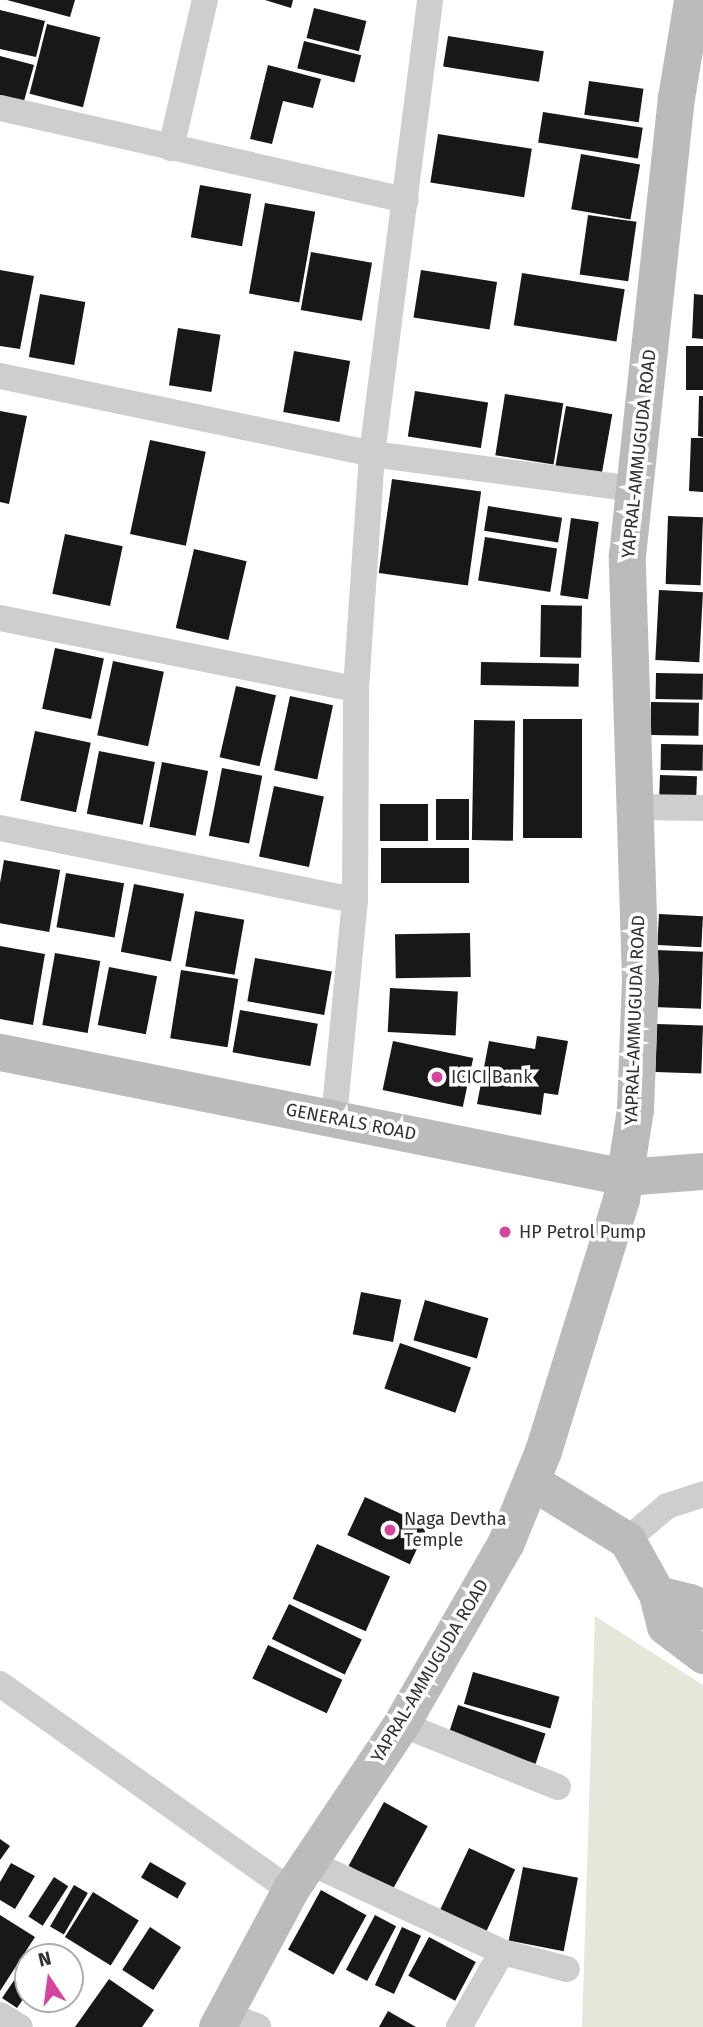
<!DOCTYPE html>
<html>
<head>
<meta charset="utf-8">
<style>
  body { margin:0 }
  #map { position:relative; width:703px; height:2027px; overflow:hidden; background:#fff; font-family:"Fira Sans",sans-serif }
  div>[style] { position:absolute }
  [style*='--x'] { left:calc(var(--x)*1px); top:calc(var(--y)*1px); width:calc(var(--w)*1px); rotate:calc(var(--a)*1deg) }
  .green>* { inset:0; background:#e7e6da }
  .building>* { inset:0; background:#181818; transform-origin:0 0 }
  .street>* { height:26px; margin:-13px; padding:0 13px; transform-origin:13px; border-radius:13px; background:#cecece }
  .secondary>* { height:37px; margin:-18.5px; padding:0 18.5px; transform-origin:18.5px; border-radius:18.5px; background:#bbb }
  .dots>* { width:19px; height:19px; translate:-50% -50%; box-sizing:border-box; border:4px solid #fff; border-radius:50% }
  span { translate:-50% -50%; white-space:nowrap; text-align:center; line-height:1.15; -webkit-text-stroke:7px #fff; paint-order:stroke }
  .street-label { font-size:18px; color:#313131 }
  .poi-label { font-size:18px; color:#313131 }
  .left { translate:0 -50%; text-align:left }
  .north { position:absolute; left:14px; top:1943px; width:70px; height:70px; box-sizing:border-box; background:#fff; border:2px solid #adadad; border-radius:50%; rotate:347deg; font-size:19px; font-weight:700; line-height:28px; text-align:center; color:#313131 }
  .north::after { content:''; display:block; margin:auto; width:24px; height:32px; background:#d6449e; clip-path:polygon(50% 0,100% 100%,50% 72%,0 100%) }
</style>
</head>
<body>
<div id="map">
  <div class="green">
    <div style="clip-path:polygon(595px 1616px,703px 1685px,703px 2027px,582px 2027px)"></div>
  </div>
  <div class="building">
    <div style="clip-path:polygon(7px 0,75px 0,70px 17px)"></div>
    <div style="clip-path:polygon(265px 0,293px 0,291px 8px)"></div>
    <div style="left:314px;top:8px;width:54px;height:31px;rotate:14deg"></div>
    <div style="clip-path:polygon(0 10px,45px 21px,36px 57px,0 49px)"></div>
    <div style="left:47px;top:24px;width:55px;height:72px;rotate:14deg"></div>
    <div style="left:448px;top:36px;width:97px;height:31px;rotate:9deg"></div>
    <div style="left:304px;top:41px;width:59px;height:28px;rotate:14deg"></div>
    <div style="clip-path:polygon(0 56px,34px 65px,24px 101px,0 95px)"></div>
    <div style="clip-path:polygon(268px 65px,321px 79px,313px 108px,283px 101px,272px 144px,250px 139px)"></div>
    <div style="left:589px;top:81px;width:55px;height:34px;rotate:8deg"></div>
    <div style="left:543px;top:112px;width:101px;height:31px;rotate:9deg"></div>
    <div style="left:438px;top:134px;width:95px;height:49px;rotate:9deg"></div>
    <div style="left:581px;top:154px;width:60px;height:56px;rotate:10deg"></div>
    <div style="left:200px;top:185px;width:52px;height:53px;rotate:10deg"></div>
    <div style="left:265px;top:203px;width:51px;height:92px;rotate:10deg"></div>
    <div style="left:588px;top:215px;width:49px;height:60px;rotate:8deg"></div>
    <div style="left:311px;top:252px;width:62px;height:59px;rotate:10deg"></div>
    <div style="clip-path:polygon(0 270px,34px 276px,20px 349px,0 346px)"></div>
    <div style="left:421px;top:270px;width:77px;height:48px;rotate:9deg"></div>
    <div style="left:522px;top:273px;width:104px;height:53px;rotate:9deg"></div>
    <div style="left:40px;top:294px;width:46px;height:64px;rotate:10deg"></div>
    <div style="clip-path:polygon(694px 294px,703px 295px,703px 339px,692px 338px)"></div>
    <div style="left:178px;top:328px;width:43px;height:58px;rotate:9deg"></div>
    <div style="left:686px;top:346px;width:17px;height:44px"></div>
    <div style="left:294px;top:351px;width:57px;height:62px;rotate:10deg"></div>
    <div style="left:415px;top:391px;width:74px;height:46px;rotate:9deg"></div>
    <div style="left:505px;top:394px;width:59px;height:62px;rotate:9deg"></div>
    <div style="clip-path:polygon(699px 396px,703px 396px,703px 437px,698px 436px)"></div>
    <div style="left:566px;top:406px;width:47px;height:61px;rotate:10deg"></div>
    <div style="clip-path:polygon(0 411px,27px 416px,9px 504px,0 502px)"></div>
    <div style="clip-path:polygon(691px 438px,703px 438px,703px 492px,689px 491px)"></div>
    <div style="left:150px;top:440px;width:57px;height:96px;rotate:12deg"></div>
    <div style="left:392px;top:479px;width:90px;height:95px;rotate:8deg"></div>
    <div style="left:488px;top:506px;width:75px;height:25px;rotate:9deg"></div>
    <div style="left:668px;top:516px;width:35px;height:68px;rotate:2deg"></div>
    <div style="left:571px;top:518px;width:28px;height:78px;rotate:8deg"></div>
    <div style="left:65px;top:534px;width:59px;height:61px;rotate:12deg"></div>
    <div style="left:485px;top:537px;width:73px;height:44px;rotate:9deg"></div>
    <div style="left:194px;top:549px;width:54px;height:81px;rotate:13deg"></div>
    <div style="left:659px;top:590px;width:44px;height:70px;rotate:3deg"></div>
    <div style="left:541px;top:605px;width:41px;height:52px;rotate:1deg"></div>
    <div style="left:55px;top:648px;width:50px;height:62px;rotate:12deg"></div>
    <div style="left:113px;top:661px;width:52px;height:76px;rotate:12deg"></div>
    <div style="left:481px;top:662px;width:98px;height:23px;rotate:1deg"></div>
    <div style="left:656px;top:673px;width:47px;height:26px;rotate:1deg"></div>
    <div style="left:236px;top:686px;width:41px;height:73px;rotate:13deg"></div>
    <div style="left:290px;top:696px;width:44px;height:76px;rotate:12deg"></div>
    <div style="left:651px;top:702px;width:48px;height:33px;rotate:1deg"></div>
    <div style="left:523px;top:719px;width:59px;height:119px"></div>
    <div style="left:474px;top:720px;width:41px;height:120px;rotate:1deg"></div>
    <div style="left:35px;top:731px;width:57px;height:71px;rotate:12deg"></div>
    <div style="left:661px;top:744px;width:42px;height:26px;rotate:1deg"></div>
    <div style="left:99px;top:751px;width:57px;height:64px;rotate:11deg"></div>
    <div style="left:162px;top:762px;width:47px;height:66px;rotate:11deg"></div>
    <div style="left:222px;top:768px;width:41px;height:69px;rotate:11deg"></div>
    <div style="left:660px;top:775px;width:37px;height:26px;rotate:2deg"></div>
    <div style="left:274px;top:786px;width:51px;height:72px;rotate:12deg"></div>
    <div style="left:436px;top:799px;width:33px;height:41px"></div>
    <div style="left:380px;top:804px;width:48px;height:37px"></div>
    <div style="left:381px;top:848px;width:88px;height:35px"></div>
    <div style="left:4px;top:860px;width:57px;height:63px;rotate:10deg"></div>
    <div style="left:66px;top:873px;width:59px;height:55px;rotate:10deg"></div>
    <div style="left:134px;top:884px;width:51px;height:69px;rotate:11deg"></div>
    <div style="left:195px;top:911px;width:50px;height:56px;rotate:10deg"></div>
    <div style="left:659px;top:914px;width:44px;height:31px;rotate:3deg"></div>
    <div style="left:470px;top:933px;width:44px;height:75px;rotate:89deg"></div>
    <div style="clip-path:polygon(0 946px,45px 954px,33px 1025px,0 1019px)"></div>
    <div style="left:655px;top:950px;width:48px;height:57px;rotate:2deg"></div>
    <div style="left:55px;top:953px;width:46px;height:73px;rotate:10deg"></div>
    <div style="left:255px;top:958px;width:78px;height:44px;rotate:10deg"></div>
    <div style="left:109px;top:967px;width:49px;height:59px;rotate:11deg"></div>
    <div style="left:181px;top:970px;width:58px;height:69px;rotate:9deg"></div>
    <div style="left:390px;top:988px;width:68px;height:44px;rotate:3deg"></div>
    <div style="left:240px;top:1010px;width:79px;height:43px;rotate:10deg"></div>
    <div style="left:657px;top:1024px;width:46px;height:48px;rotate:2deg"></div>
    <div style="clip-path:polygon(537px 1036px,568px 1041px,558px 1095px,544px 1093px,541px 1115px,477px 1104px,489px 1041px,535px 1049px)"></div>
    <div style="left:393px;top:1041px;width:82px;height:50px;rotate:12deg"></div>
    <div style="left:361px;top:1292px;width:41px;height:43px;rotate:11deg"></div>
    <div style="left:425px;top:1300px;width:66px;height:42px;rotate:16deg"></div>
    <div style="left:400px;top:1343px;width:75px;height:48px;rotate:19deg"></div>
    <div style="left:365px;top:1497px;width:69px;height:42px;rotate:25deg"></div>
    <div style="left:317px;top:1544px;width:80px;height:60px;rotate:24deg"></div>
    <div style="left:289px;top:1604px;width:81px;height:39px;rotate:26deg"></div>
    <div style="left:268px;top:1645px;width:82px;height:37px;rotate:25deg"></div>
    <div style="left:473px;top:1672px;width:90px;height:33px;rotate:16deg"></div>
    <div style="left:458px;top:1705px;width:92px;height:32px;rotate:18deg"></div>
    <div style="left:384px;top:1802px;width:50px;height:73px;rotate:29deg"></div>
    <div style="clip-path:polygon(0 1839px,10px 1846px,0 1860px)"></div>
    <div style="left:469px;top:1848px;width:51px;height:74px;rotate:25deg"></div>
    <div style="left:150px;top:1862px;width:42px;height:18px;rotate:30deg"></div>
    <div style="clip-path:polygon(11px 1863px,35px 1876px,15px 1909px,0 1900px,0 1882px)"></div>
    <div style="left:523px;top:1867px;width:56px;height:75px;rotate:11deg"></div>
    <div style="left:54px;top:1877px;width:17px;height:47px;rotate:33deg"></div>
    <div style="left:74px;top:1885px;width:16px;height:48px;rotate:30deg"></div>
    <div style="left:321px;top:1890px;width:52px;height:68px;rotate:29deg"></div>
    <div style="left:93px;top:1892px;width:54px;height:53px;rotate:32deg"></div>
    <div style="clip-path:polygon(0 1915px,35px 1937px,0 1991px)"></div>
    <div style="left:375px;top:1915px;width:24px;height:62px;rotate:28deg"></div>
    <div style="left:150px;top:1927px;width:37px;height:51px;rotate:33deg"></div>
    <div style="left:402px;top:1927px;width:21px;height:64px;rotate:25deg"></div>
    <div style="left:429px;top:1937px;width:53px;height:44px;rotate:28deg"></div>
    <div style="clip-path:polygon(28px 1960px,28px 1992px,17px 2008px,2px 1998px)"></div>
    <div style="clip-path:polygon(109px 1979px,154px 2010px,142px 2027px,75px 2027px)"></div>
    <div style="clip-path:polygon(388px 2011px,416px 2027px,379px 2027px)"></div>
  </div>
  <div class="street">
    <div style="--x:0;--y:108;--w:416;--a:12.8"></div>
    <div style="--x:171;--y:148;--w:152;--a:-77.1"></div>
    <div style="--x:0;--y:376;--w:380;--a:11.8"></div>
    <div style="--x:372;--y:454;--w:264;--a:7.6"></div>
    <div style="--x:0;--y:618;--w:363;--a:11.3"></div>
    <div style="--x:636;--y:807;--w:67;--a:0.9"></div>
    <div style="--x:0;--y:828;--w:362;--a:11.5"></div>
    <div style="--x:334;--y:1118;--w:219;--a:-84.5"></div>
    <div style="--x:355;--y:900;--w:211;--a:-89.7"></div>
    <div style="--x:356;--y:689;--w:236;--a:-86.1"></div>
    <div style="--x:372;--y:454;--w:458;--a:-82.7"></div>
    <div style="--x:627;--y:1540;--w:52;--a:-40.4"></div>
    <div style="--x:667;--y:1506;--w:38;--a:-18"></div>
    <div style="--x:0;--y:1684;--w:356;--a:35.4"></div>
    <div style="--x:401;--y:1724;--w:169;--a:21.9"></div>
    <div style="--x:309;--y:1862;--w:213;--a:25"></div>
    <div style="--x:502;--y:1952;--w:67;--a:14.7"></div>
    <div style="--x:224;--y:2013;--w:37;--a:22"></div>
    <div style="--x:0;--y:2015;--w:23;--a:31"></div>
    <div style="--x:459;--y:2027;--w:86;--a:-60.2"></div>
  </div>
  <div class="secondary">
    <div style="--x:0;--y:1052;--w:637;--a:11.31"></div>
    <div style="--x:625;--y:1177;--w:78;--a:-4.4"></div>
    <div style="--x:531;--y:1481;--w:113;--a:31.6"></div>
    <div style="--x:627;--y:1540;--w:62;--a:60.9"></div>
    <div style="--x:657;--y:1594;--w:33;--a:76"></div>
    <div style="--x:665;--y:1626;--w:48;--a:37.3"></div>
    <div style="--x:657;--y:1594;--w:34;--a:14"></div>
    <div style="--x:690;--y:1602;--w:16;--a:35"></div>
    <div style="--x:217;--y:2027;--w:155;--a:-61.9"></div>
    <div style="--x:290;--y:1890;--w:200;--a:-56.2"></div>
    <div style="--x:401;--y:1724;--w:210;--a:-60"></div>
    <div style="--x:506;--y:1542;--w:98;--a:-67.9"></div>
    <div style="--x:543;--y:1451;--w:264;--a:-72.8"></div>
    <div style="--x:621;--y:1199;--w:91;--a:-81.2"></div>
    <div style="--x:635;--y:1109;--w:129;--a:-87.8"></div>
    <div style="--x:640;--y:980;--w:425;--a:-91.8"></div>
    <div style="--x:627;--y:555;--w:460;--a:-83.9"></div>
    <div style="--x:676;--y:98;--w:99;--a:-80.7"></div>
  </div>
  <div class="dots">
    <div style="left:437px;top:1077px;background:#d6449e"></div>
    <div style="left:505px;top:1232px;background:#d6449e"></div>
    <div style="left:390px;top:1530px;background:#d6449e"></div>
  </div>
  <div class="street-label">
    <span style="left:639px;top:454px;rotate:-84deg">YAPRAL-AMMUGUDA ROAD</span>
    <span style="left:635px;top:1020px;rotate:-88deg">YAPRAL-AMMUGUDA ROAD</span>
    <span style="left:351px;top:1122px;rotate:11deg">GENERALS ROAD</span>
    <span style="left:430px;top:1671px;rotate:-59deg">YAPRAL-AMMUGUDA ROAD</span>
  </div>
  <div class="poi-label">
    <span class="left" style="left:451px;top:1077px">ICICI Bank</span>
    <span class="left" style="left:519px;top:1232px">HP Petrol Pump</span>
    <span class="left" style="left:404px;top:1530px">Naga Devtha<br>Temple</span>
  </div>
  <div class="north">N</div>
</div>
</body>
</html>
